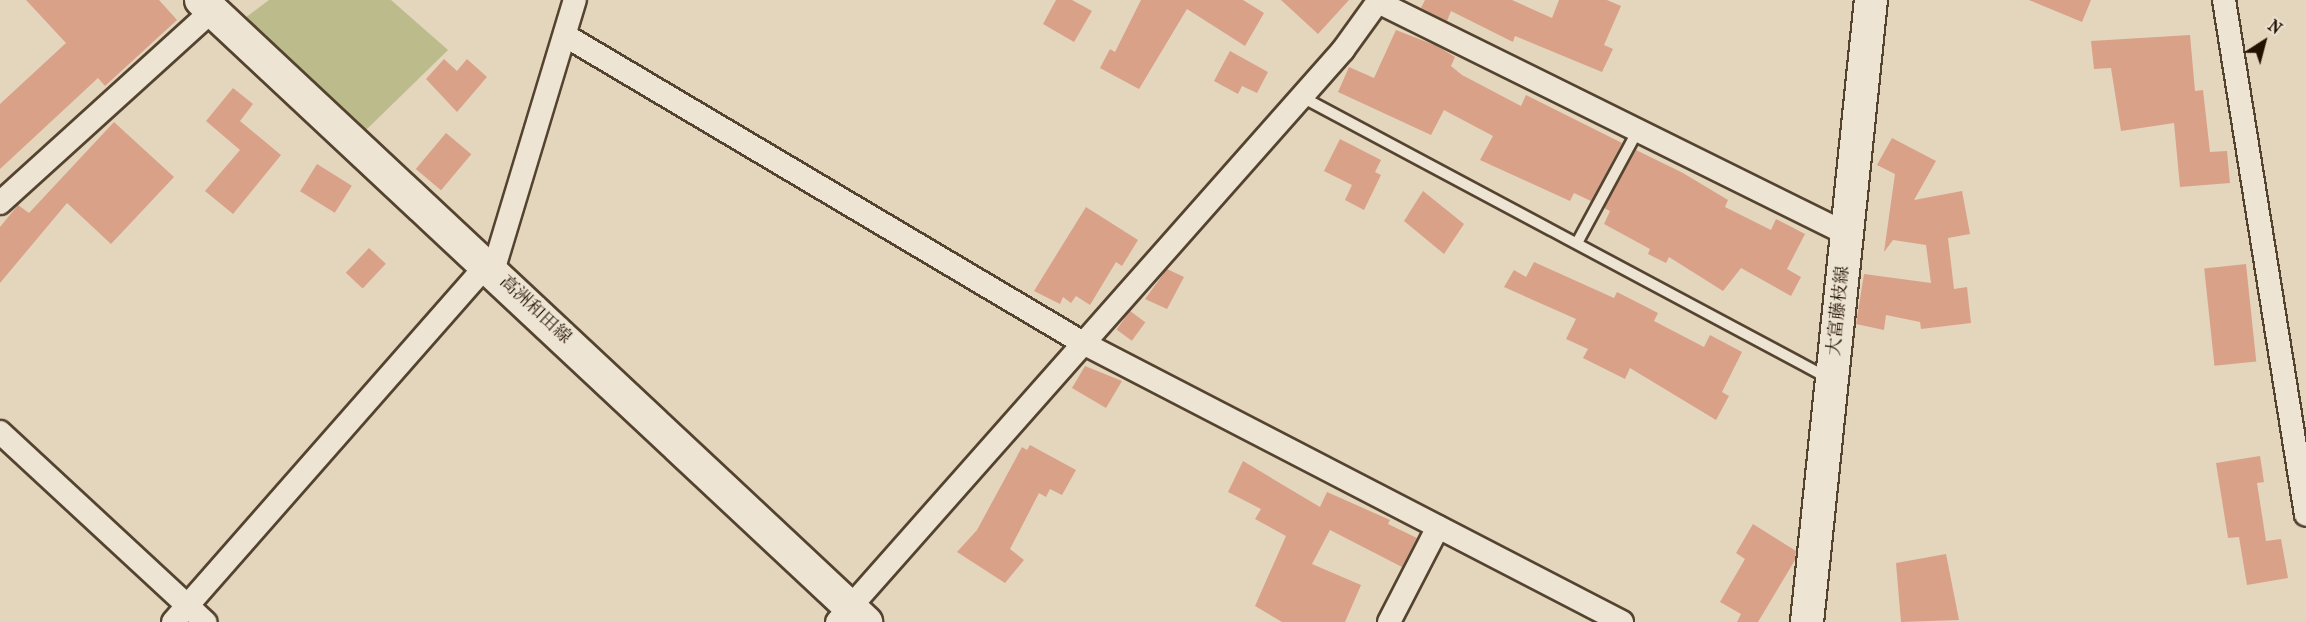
<!DOCTYPE html>
<html>
<head>
<meta charset="utf-8">
<style>
  body { margin:0 }
  #map { position:relative; width:2306px; height:622px; overflow:hidden; background:#e4d5bd; font-family:"IM FELL French Canon","Noto Serif JP",serif }
  div>[style] { position:absolute }
  [style*='--x'] { left:calc(var(--x)*1px); top:calc(var(--y)*1px); width:calc(var(--w)*1px); rotate:calc(var(--a)*1deg) }
  .green>* { inset:0; background:#bcbb8c }
  .building>* { inset:0; background:#daa189; transform-origin:0 0 }
  .roads { filter:drop-shadow(2px 0 #54432f) drop-shadow(-2px 0 #54432f) drop-shadow(0 2px #54432f) drop-shadow(0 -2px #54432f) }
  .lane>* { height:10px; margin:-5px; padding:0 5px; transform-origin:5px; border-radius:5px; background:#ede4d4 }
  .street>* { height:22px; margin:-11px; padding:0 11px; transform-origin:11px; border-radius:11px; background:#ede4d4 }
  .secondary>* { height:32px; margin:-16px; padding:0 16px; transform-origin:16px; border-radius:16px; background:#ede4d4 }
  span { translate:-50% -50%; white-space:nowrap; text-align:center; line-height:1.15; -webkit-text-stroke:6px #ede4d4; paint-order:stroke }
  .street-label { font-size:18px; color:#241200 }
  .north { position:absolute; left:2234px; top:12px; width:60px; height:60px; -webkit-text-stroke:4px #ede4d4; paint-order:stroke; rotate:36deg; font-size:16px; font-weight:700; line-height:24px; text-align:center; color:#241200 }
  .north::after { content:''; display:block; margin:auto; width:21px; height:27px; background:#241200; clip-path:polygon(50% 0,100% 100%,50% 72%,0 100%) }
</style>
</head>
<body>
<div id="map">
  <div class="green">
    <div style="clip-path:polygon(269px 0,391px 0,448px 50px,366px 130px,245px 18px)"></div>
  </div>
  <div class="building">
    <div style="clip-path:polygon(26px 0,159px 0,177px 20px,105px 86px,98px 78px,0 169px,0 104px,66px 43px)"></div>
    <div style="clip-path:polygon(1056px 0,1072px 0,1092px 11px,1074px 42px,1043px 24px)"></div>
    <div style="clip-path:polygon(1141px 0,1243px 0,1264px 13px,1245px 46px,1187px 9px,1139px 89px,1100px 68px,1110px 49px,1115px 52px)"></div>
    <div style="clip-path:polygon(1281px 0,1349px 0,1318px 34px)"></div>
    <div style="clip-path:polygon(1425px 0,1512px 0,1552px 18px,1559px 0,1607px 0,1621px 6px,1604px 45px,1613px 49px,1602px 72px,1515px 36px,1513px 42px,1451px 11px,1447px 21px,1421px 8px)"></div>
    <div style="clip-path:polygon(2029px 0,2091px 0,2082px 22px)"></div>
    <div style="clip-path:polygon(1396px 30px,1437px 46px,1455px 57px,1451px 66px,1462px 75px,1521px 106px,1526px 95px,1622px 143px,1591px 201px,1574px 193px,1570px 201px,1480px 160px,1493px 136px,1444px 110px,1431px 135px,1338px 92px,1349px 67px,1374px 78px)"></div>
    <div style="clip-path:polygon(2190px 35px,2195px 91px,2203px 90px,2210px 152px,2227px 151px,2230px 183px,2180px 187px,2174px 123px,2121px 131px,2111px 68px,2094px 69px,2091px 41px)"></div>
    <div style="clip-path:polygon(1230px 51px,1268px 72px,1257px 93px,1242px 86px,1238px 94px,1214px 81px)"></div>
    <div style="clip-path:polygon(444px 59px,457px 71px,467px 59px,487px 77px,457px 112px,426px 79px)"></div>
    <div style="clip-path:polygon(233px 88px,253px 104px,240px 121px,281px 155px,233px 214px,205px 191px,240px 150px,206px 121px)"></div>
    <div style="clip-path:polygon(114px 122px,174px 177px,111px 244px,67px 203px,0 283px,0 227px,18px 205px,29px 213px)"></div>
    <div style="left:446px;top:133px;width:33px;height:47px;rotate:40deg"></div>
    <div style="clip-path:polygon(1892px 138px,1936px 161px,1914px 200px,1962px 191px,1970px 234px,1948px 238px,1954px 289px,1967px 287px,1971px 323px,1921px 329px,1920px 322px,1886px 315px,1884px 330px,1856px 324px,1864px 274px,1931px 283px,1926px 245px,1893px 240px,1884px 252px,1895px 174px,1877px 165px)"></div>
    <div style="clip-path:polygon(1340px 139px,1381px 160px,1375px 172px,1381px 175px,1364px 210px,1345px 200px,1352px 185px,1324px 171px)"></div>
    <div style="clip-path:polygon(1636px 150px,1683px 173px,1728px 200px,1725px 207px,1771px 230px,1776px 219px,1805px 234px,1787px 269px,1801px 277px,1791px 296px,1741px 268px,1723px 291px,1669px 257px,1666px 263px,1648px 254px,1650px 249px,1604px 224px,1610px 211px,1604px 208px)"></div>
    <div style="left:317px;top:164px;width:41px;height:32px;rotate:32deg"></div>
    <div style="clip-path:polygon(1423px 191px,1464px 224px,1444px 254px,1404px 221px)"></div>
    <div style="clip-path:polygon(1086px 207px,1138px 240px,1122px 266px,1116px 262px,1090px 305px,1076px 296px,1071px 303px,1063px 297px,1060px 304px,1034px 291px)"></div>
    <div style="left:369px;top:248px;width:23px;height:34px;rotate:43deg"></div>
    <div style="clip-path:polygon(1534px 262px,1614px 298px,1617px 292px,1658px 313px,1654px 321px,1704px 347px,1710px 335px,1742px 352px,1722px 392px,1729px 396px,1716px 420px,1630px 368px,1625px 379px,1583px 358px,1588px 349px,1566px 339px,1576px 319px,1504px 287px,1514px 270px,1526px 277px)"></div>
    <div style="left:2246px;top:264px;width:98px;height:42px;rotate:84deg"></div>
    <div style="clip-path:polygon(1167px 269px,1184px 277px,1167px 309px,1145px 299px)"></div>
    <div style="left:1130px;top:311px;width:19px;height:23px;rotate:36deg"></div>
    <div style="clip-path:polygon(1085px 366px,1122px 381px,1106px 408px,1072px 388px)"></div>
    <div style="clip-path:polygon(1030px 445px,1076px 470px,1062px 495px,1050px 489px,1046px 497px,1039px 493px,1010px 549px,1024px 560px,1005px 583px,957px 552px,977px 530px,1022px 447px,1027px 450px)"></div>
    <div style="clip-path:polygon(2260px 456px,2264px 482px,2257px 483px,2266px 541px,2281px 539px,2288px 578px,2247px 585px,2239px 537px,2228px 538px,2216px 463px)"></div>
    <div style="clip-path:polygon(1243px 461px,1320px 507px,1327px 492px,1390px 520px,1388px 524px,1417px 538px,1402px 567px,1330px 530px,1312px 564px,1361px 585px,1345px 622px,1282px 622px,1255px 606px,1286px 536px,1255px 519px,1261px 509px,1228px 492px)"></div>
    <div style="clip-path:polygon(1753px 524px,1796px 551px,1795px 560px,1758px 622px,1737px 622px,1741px 614px,1720px 602px,1745px 559px,1736px 553px)"></div>
    <div style="clip-path:polygon(1946px 554px,1959px 620px,1901px 622px,1896px 563px)"></div>
  </div>
  <div class="roads">
    <div class="lane">
      <div style="--x:1302;--y:97;--w:596;--a:28.11"></div>
      <div style="--x:1577;--y:243;--w:126;--a:-61.6"></div>
    </div>
    <div class="street">
      <div style="--x:2224;--y:0;--w:521;--a:80.95"></div>
      <div style="--x:1378;--y:2;--w:523;--a:26.32"></div>
      <div style="--x:566;--y:36;--w:601;--a:30.7"></div>
      <div style="--x:1083;--y:343;--w:607;--a:27.37"></div>
      <div style="--x:0;--y:203;--w:287;--a:-42.2"></div>
      <div style="--x:493;--y:271;--w:283;--a:-73.2"></div>
      <div style="--x:0;--y:432;--w:280;--a:42.8"></div>
      <div style="--x:173;--y:622;--w:475;--a:-48.7"></div>
      <div style="--x:837;--y:622;--w:764;--a:-48.5"></div>
      <div style="--x:1343;--y:50;--w:62;--a:-54.2"></div>
      <div style="--x:1389;--y:622;--w:107;--a:-62.7"></div>
    </div>
    <div class="secondary">
      <div style="--x:201;--y:0;--w:911;--a:43.09"></div>
      <div style="--x:1807;--y:622;--w:625;--a:-84.13"></div>
    </div>
  </div>
  <div class="street-label">
    <span style="left:535px;top:310px;rotate:43deg">高洲和田線</span>
    <span style="left:1839px;top:311px;rotate:-84deg">大富藤枝線</span>
  </div>
  <div class="north">N</div>
</div>
</body>
</html>
